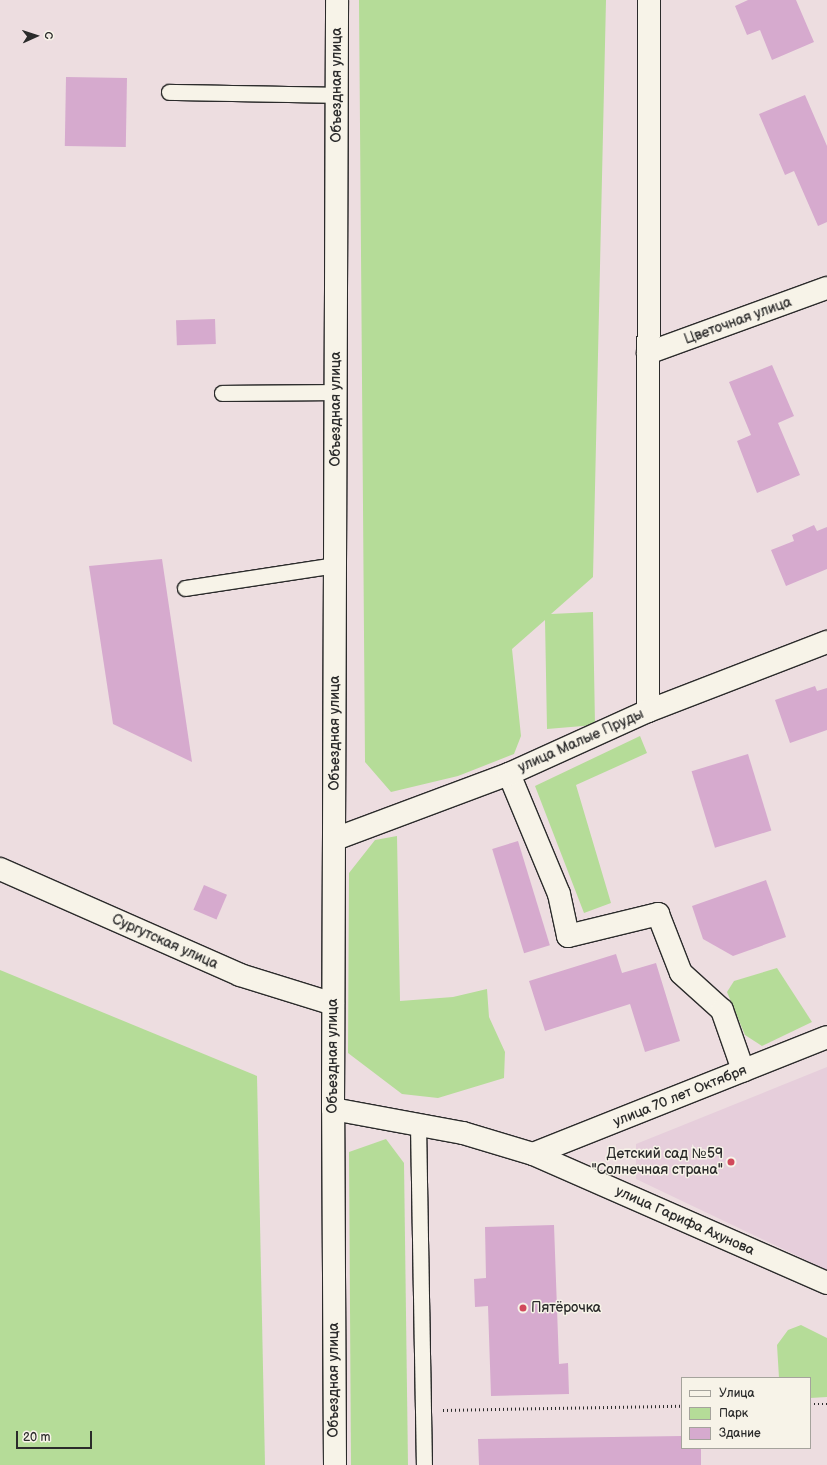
<!DOCTYPE html>
<html>
<head>
<meta charset="utf-8">
<style>
  body { margin:0 }
  #map { position:relative; width:827px; height:1465px; overflow:hidden; background:#eddde0; font-family:"Balsamiq Sans",sans-serif }
  div>[style] { position:absolute }
  [style*='--x'] { left:calc(var(--x)*1px); top:calc(var(--y)*1px); width:calc(var(--w)*1px); rotate:calc(var(--a)*1deg) }
  .built>* { inset:0; background:#e6cedb }
  .green>* { inset:0; background:#b5dc98 }
  .building>* { inset:0; background:#d6aace; transform-origin:0 0 }
  .path>* { height:2.5px; margin-top:-1.25px; transform-origin:0; background:repeating-linear-gradient(90deg,#2b2b2b 0 1px,transparent 0 4px) }
  .roads { filter:drop-shadow(1px 0 #2b2b2b) drop-shadow(-1px 0 #2b2b2b) drop-shadow(0 1px #2b2b2b) drop-shadow(0 -1px #2b2b2b) }
  .service>* { height:15px; margin:-7.5px; padding:0 7.5px; transform-origin:7.5px; border-radius:7.5px; background:#f7f3e8 }
  .minor>* { height:22px; margin:-11px; padding:0 11px; transform-origin:11px; border-radius:11px; background:#f7f3e8 }
  .tertiary>* { height:22px; margin:-11px; padding:0 11px; transform-origin:11px; border-radius:11px; background:#f7f3e8 }
  .secondary>* { height:22px; margin:-11px; padding:0 11px; transform-origin:11px; border-radius:11px; background:#f7f3e8 }
  .dots>* { width:11px; height:11px; translate:-50% -50%; box-sizing:border-box; border:2px solid #f7f3e8; border-radius:50% }
  span { translate:-50% -50%; white-space:nowrap; text-align:center; line-height:1.15; -webkit-text-stroke:3px #f7f3e8; paint-order:stroke }
  .street-label { font-size:14px; color:#2b2b2b }
  .poi-label { font-size:14px; color:#2b2b2b }
  .right { translate:-100% -50%; text-align:right }
  .left { translate:0 -50%; text-align:left }
  .legend { position:absolute; left:681px; top:1377px; width:130px; height:72px; box-sizing:border-box; background:#f7f3e8; border:1px solid #a5a39c; margin:0; padding:5px 7px; list-style:none; font-size:12px; color:#2b2b2b }
  .legend li { display:flex; align-items:center; gap:8px; height:20px }
  .legend b { width:20px; border:1px solid #a5a39c }
  .north { position:absolute; left:16px; top:16px; width:40px; height:40px; -webkit-text-stroke:3px #f7f3e8; paint-order:stroke; rotate:87deg; font-size:11px; font-weight:700; line-height:16px; text-align:center; color:#2b2b2b }
  .north::after { content:''; display:block; margin:auto; width:14px; height:18px; background:#2b2b2b; clip-path:polygon(50% 0,100% 100%,50% 72%,0 100%) }
  .scale { position:absolute; left:16px; top:1431px; width:76px; height:18px; box-sizing:border-box; border:2px solid #2b2b2b; border-top:0; padding-left:5px; font-size:12px; line-height:14px; white-space:nowrap; color:#2b2b2b; -webkit-text-stroke:3px #f7f3e8; paint-order:stroke }
</style>
</head>
<body>
<div id="map">
  <div class="built">
    <div style="clip-path:polygon(827px 1067px,827px 1270px,636px 1179px,636px 1144px)"></div>
  </div>
  <div class="green">
    <div style="clip-path:polygon(359px 0,406px 0,398px 355px,406px 0,606px 0,593px 577px,551px 614px,593px 612px,595px 725px,547px 729px,545px 620px,512px 649px,521px 736px,514px 754px,458px 776px,391px 792px,365px 762px)"></div>
    <div style="clip-path:polygon(640px 736px,647px 753px,576px 785px,611px 903px,584px 913px,535px 786px)"></div>
    <div style="clip-path:polygon(397px 836px,400px 1001px,453px 997px,487px 989px,489px 1017px,505px 1052px,504px 1078px,438px 1098px,402px 1094px,348px 1053px,349px 873px,375px 840px)"></div>
    <div style="clip-path:polygon(777px 968px,812px 1022px,762px 1046px,745px 1035px,727px 992px,734px 981px)"></div>
    <div style="clip-path:polygon(0 970px,257px 1076px,265px 1465px,0 1465px)"></div>
    <div style="clip-path:polygon(386px 1139px,404px 1163px,408px 1465px,351px 1465px,349px 1152px)"></div>
    <div style="clip-path:polygon(801px 1325px,827px 1338px,827px 1397px,810px 1398px,810px 1378px,779px 1378px,777px 1345px,788px 1330px)"></div>
  </div>
  <div class="building">
    <div style="clip-path:polygon(748px 0,796px 0,814px 42px,772px 60px,760px 30px,747px 35px,735px 6px)"></div>
    <div style="left:66px;top:77px;width:61px;height:69px;rotate:1deg"></div>
    <div style="clip-path:polygon(805px 95px,827px 146px,827px 222px,818px 226px,794px 171px,785px 175px,759px 114px)"></div>
    <div style="left:215px;top:319px;width:25px;height:39px;rotate:88deg"></div>
    <div style="clip-path:polygon(772px 365px,794px 416px,778px 423px,800px 475px,757px 493px,737px 441px,751px 435px,729px 382px)"></div>
    <div style="clip-path:polygon(814px 525px,817px 531px,827px 527px,827px 569px,786px 586px,771px 550px,794px 541px,792px 535px)"></div>
    <div style="clip-path:polygon(162px 559px,192px 762px,113px 724px,89px 566px)"></div>
    <div style="clip-path:polygon(815px 686px,817px 691px,827px 688px,827px 730px,790px 743px,775px 700px)"></div>
    <div style="left:748px;top:754px;width:80px;height:59px;rotate:73deg"></div>
    <div style="left:518px;top:841px;width:109px;height:27px;rotate:73deg"></div>
    <div style="clip-path:polygon(766px 880px,786px 937px,733px 956px,703px 939px,692px 906px)"></div>
    <div style="left:204px;top:885px;width:25px;height:27px;rotate:23deg"></div>
    <div style="clip-path:polygon(616px 954px,622px 973px,656px 963px,680px 1041px,645px 1052px,630px 1004px,545px 1031px,529px 981px)"></div>
    <div style="clip-path:polygon(554px 1225px,559px 1364px,568px 1363px,569px 1394px,491px 1396px,488px 1306px,475px 1307px,474px 1279px,486px 1278px,485px 1227px)"></div>
    <div style="clip-path:polygon(682px 1436px,682px 1448px,701px 1448px,701px 1465px,479px 1465px,478px 1439px)"></div>
  </div>
  <div class="path">
    <div style="--x:810;--y:1404;--w:17;--a:0"></div>
    <div style="--x:443;--y:1410;--w:239;--a:-1"></div>
  </div>
  <div class="roads">
    <div class="service">
      <div style="--x:169;--y:92;--w:168;--a:1"></div>
      <div style="--x:222;--y:393;--w:114;--a:-0.5"></div>
      <div style="--x:185;--y:588;--w:153;--a:-8.7"></div>
      <div style="--x:418;--y:1124;--w:341;--a:89"></div>
    </div>
    <div class="minor">
      <div style="--x:648;--y:353;--w:190;--a:-20"></div>
      <div style="--x:648;--y:711;--w:711;--a:-89.92"></div>
      <div style="--x:509;--y:774;--w:130;--a:67.4"></div>
      <div style="--x:559;--y:894;--w:43;--a:77.9"></div>
      <div style="--x:568;--y:936;--w:93;--a:-13.7"></div>
      <div style="--x:658;--y:914;--w:63;--a:68.7"></div>
      <div style="--x:681;--y:973;--w:55;--a:42.1"></div>
      <div style="--x:722;--y:1010;--w:64;--a:70.7"></div>
      <div style="--x:335;--y:839;--w:186;--a:-20.5"></div>
      <div style="--x:509;--y:774;--w:153;--a:-24.4"></div>
      <div style="--x:648;--y:711;--w:192;--a:-21.1"></div>
      <div style="--x:333;--y:1109;--w:132;--a:10.5"></div>
      <div style="--x:463;--y:1133;--w:73;--a:16.7"></div>
      <div style="--x:533;--y:1154;--w:321;--a:23.7"></div>
      <div style="--x:533;--y:1154;--w:316;--a:-21.7"></div>
    </div>
    <div class="tertiary">
      <div style="--x:0;--y:869;--w:262;--a:23.8"></div>
      <div style="--x:240;--y:975;--w:97;--a:17.3"></div>
    </div>
    <div class="secondary">
      <div style="--x:335;--y:1465;--w:356;--a:-90.3"></div>
      <div style="--x:333;--y:1109;--w:1109;--a:-89.79"></div>
    </div>
  </div>
  <div class="dots">
    <div style="left:731px;top:1162px;background:#d1495b"></div>
    <div style="left:523px;top:1308px;background:#d1495b"></div>
  </div>
  <div class="street-label">
    <span style="left:337px;top:85px;rotate:-90deg">Объездная улица</span>
    <span style="left:738px;top:321px;rotate:-20deg">Цветочная улица</span>
    <span style="left:336px;top:409px;rotate:-90deg">Объездная улица</span>
    <span style="left:335px;top:733px;rotate:-90deg">Объездная улица</span>
    <span style="left:581px;top:741px;rotate:-24deg">улица Малые Пруды</span>
    <span style="left:165px;top:942px;rotate:24deg">Сургутская улица</span>
    <span style="left:333px;top:1056px;rotate:-90deg">Объездная улица</span>
    <span style="left:680px;top:1096px;rotate:-22deg">улица 70 лет Октября</span>
    <span style="left:685px;top:1221px;rotate:24deg">улица Гарифа Ахунова</span>
    <span style="left:334px;top:1380px;rotate:-90deg">Объездная улица</span>
  </div>
  <div class="poi-label">
    <span class="right" style="left:723px;top:1162px">Детский сад №59<br>"Солнечная страна"</span>
    <span class="left" style="left:531px;top:1308px">Пятёрочка</span>
  </div>
  <ul class="legend">
  <li><b style="height:5px;background:#f7f3e8"></b>Улица</li>
  <li><b style="height:11px;background:#b5dc98"></b>Парк</li>
  <li><b style="height:11px;background:#d6aace"></b>Здание</li>
  </ul>
  <div class="north">С</div>
  <div class="scale">20 m</div>
</div>
</body>
</html>
